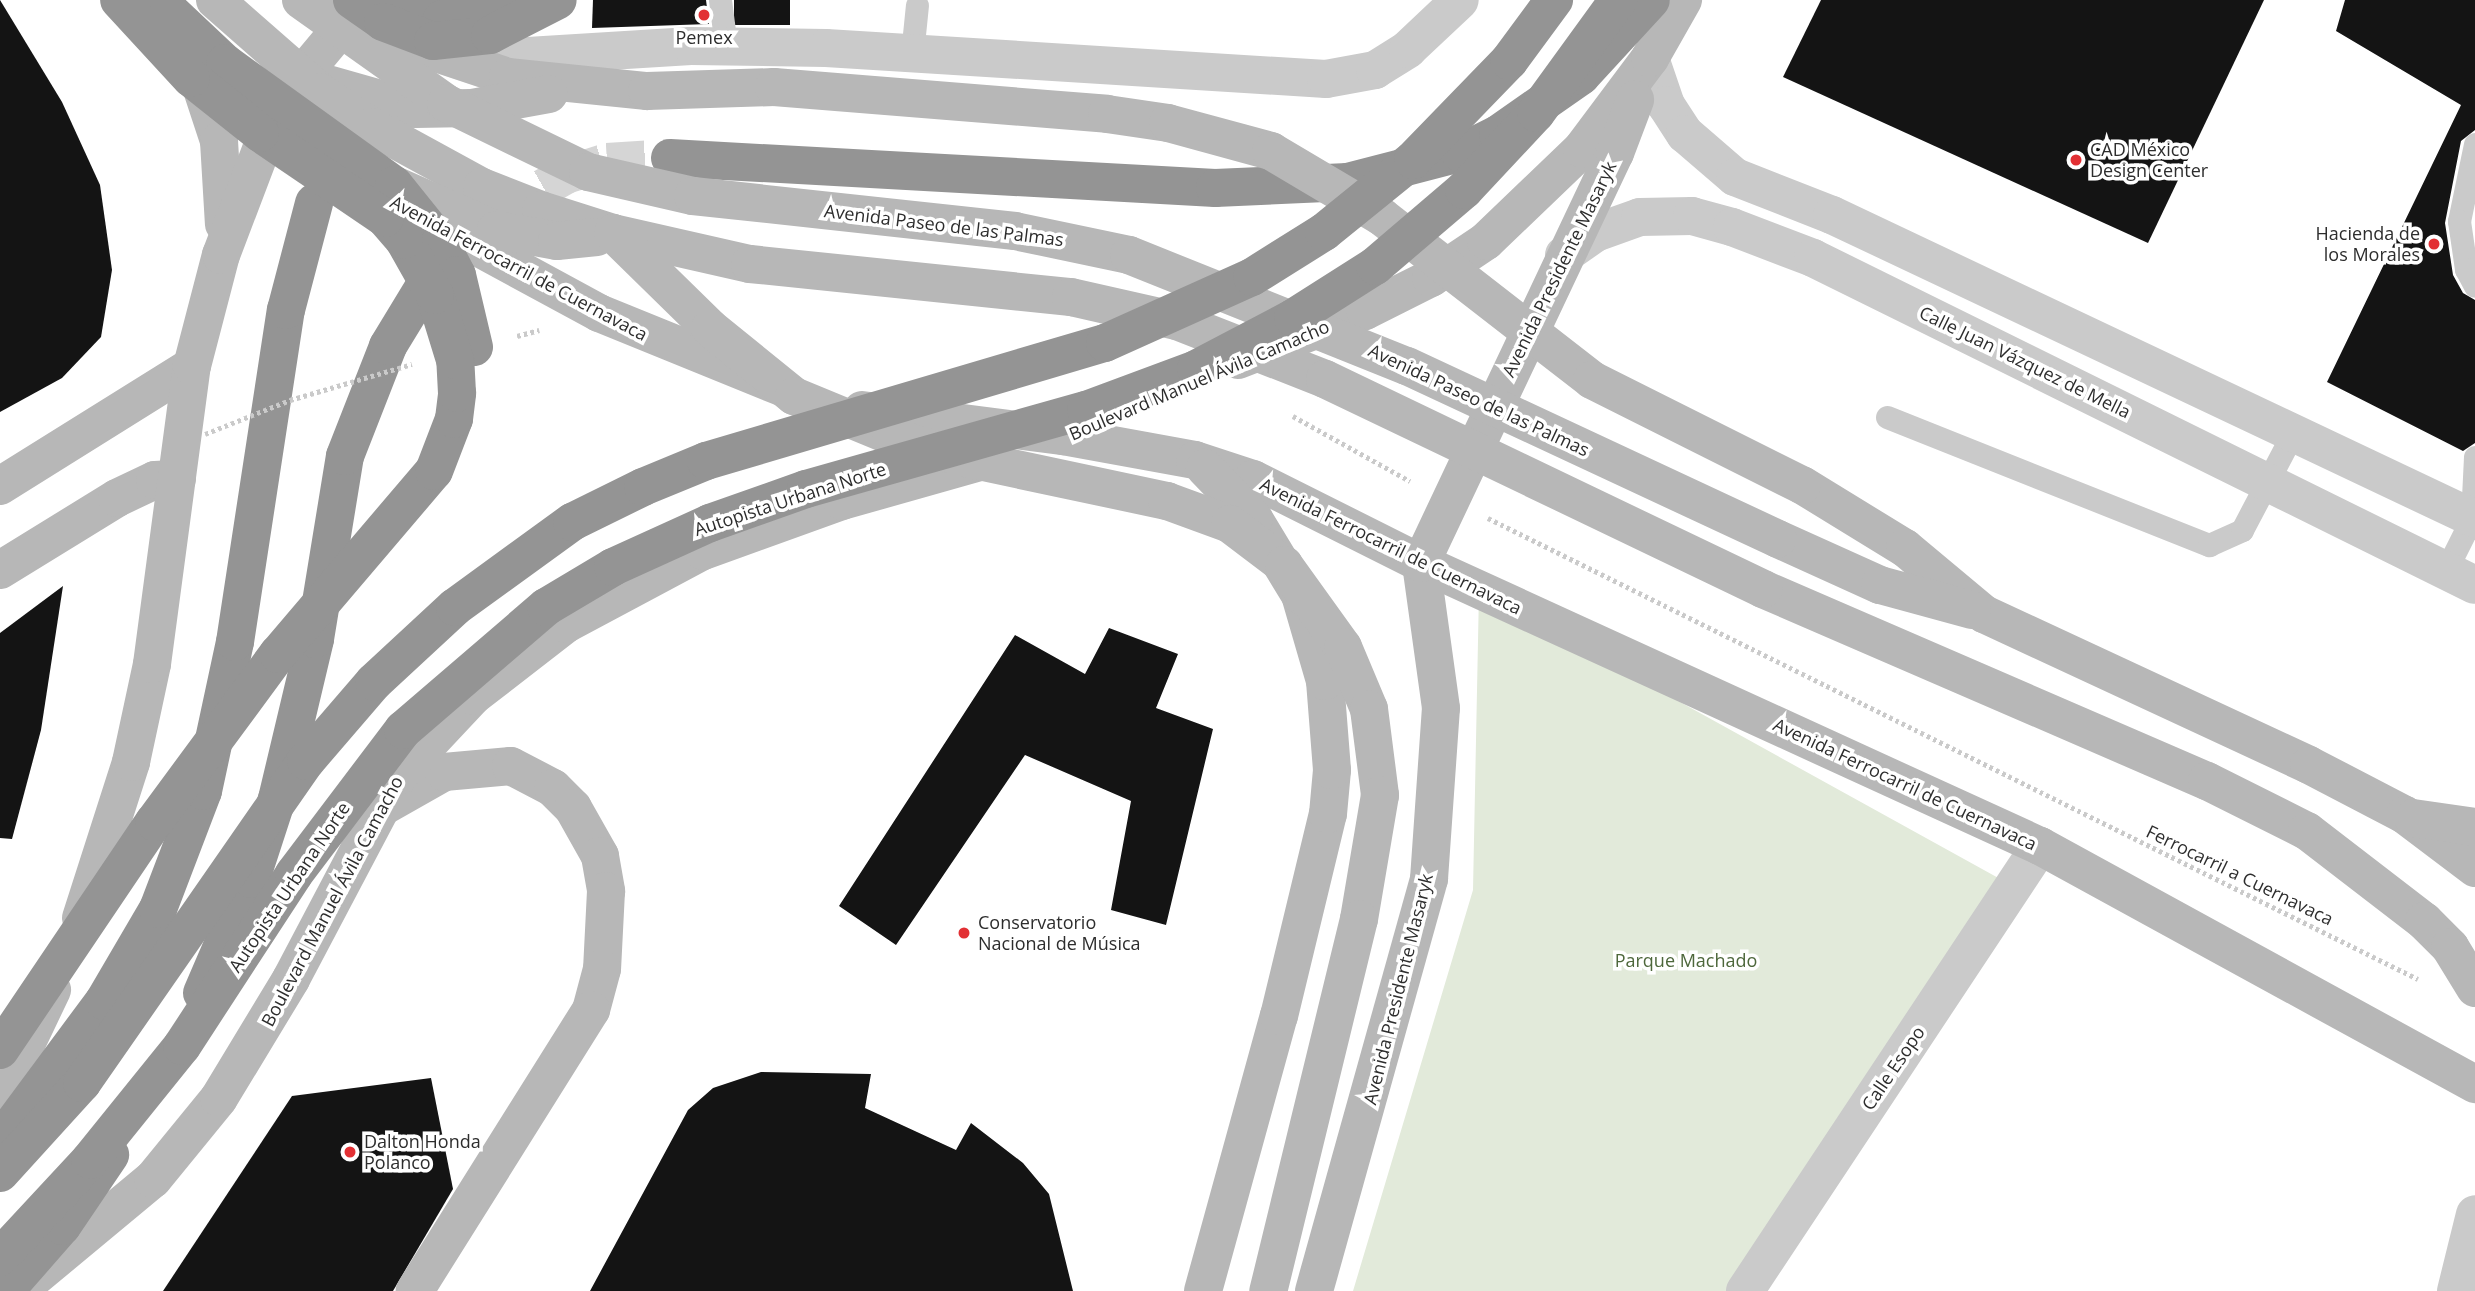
<!DOCTYPE html>
<html>
<head>
<meta charset="utf-8">
<style>
  body { margin:0 }
  #map { position:relative; width:2475px; height:1291px; overflow:hidden; background:#fff; font-family:"Open Sans",sans-serif }
  div>[style] { position:absolute }
  [style*='--x'] { left:calc(var(--x)*1px); top:calc(var(--y)*1px); width:calc(var(--w)*1px); rotate:calc(var(--a)*1deg) }
  .green>* { inset:0; background:#e2eada }
  .building>* { inset:0; background:#141414; transform-origin:0 0 }
  .highway-tunnel>* { height:38px; margin-top:-19px; transform-origin:0; background:repeating-linear-gradient(90deg,#d5d5d5 0 38px,transparent 0 57px) }
  .path>* { height:4.5px; margin-top:-2.25px; transform-origin:0; background:repeating-linear-gradient(90deg,#cacaca 0 3.5px,transparent 0 7px) }
  .lane>* { height:23px; margin:-11.5px; padding:0 11.5px; transform-origin:11.5px; border-radius:11.5px; background:#cacaca }
  .street>* { height:38px; margin:-19px; padding:0 19px; transform-origin:19px; border-radius:19px; background:#cacaca }
  .secondary>* { height:38px; margin:-19px; padding:0 19px; transform-origin:19px; border-radius:19px; background:#b7b7b7 }
  .highway>* { height:38px; margin:-19px; padding:0 19px; transform-origin:19px; border-radius:19px; background:#949494 }
  .path-bridge>* { height:4.5px; margin-top:-2.25px; transform-origin:0; background:repeating-linear-gradient(90deg,#cacaca 0 3.5px,transparent 0 7px) }
  .secondary-bridge>* { height:38px; margin:-19px; padding:0 19px; transform-origin:19px; border-radius:19px; background:#b7b7b7 }
  .highway-bridge>* { height:38px; margin:-19px; padding:0 19px; transform-origin:19px; border-radius:19px; background:#949494 }
  .dots>* { width:19px; height:19px; translate:-50% -50%; box-sizing:border-box; border:4px solid #fff; border-radius:50% }
  span { translate:-50% -50%; white-space:nowrap; text-align:center; line-height:1.15; -webkit-text-stroke:7px #fff; paint-order:stroke }
  .poi-label { font-size:18px; color:#2d2d2d }
  .left { translate:0 -50%; text-align:left }
  .right { translate:-100% -50%; text-align:right }
  .street-label { font-size:18px; color:#2d2d2d }
  .park-label { font-size:18px; color:#4d673b }
</style>
</head>
<body>
<div id="map">
  <div class="green">
    <div style="clip-path:polygon(1479px 591px,2002px 880px,1737px 1291px,1353px 1291px,1473px 890px)"></div>
  </div>
  <div class="building">
    <div style="clip-path:polygon(0 0,62px 102px,100px 185px,112px 270px,101px 337px,62px 378px,0 412px)"></div>
    <div style="clip-path:polygon(593px 0,706px 0,709px 24px,592px 28px)"></div>
    <div style="left:734px;top:0;width:56px;height:25px"></div>
    <div style="clip-path:polygon(1821px 0,2264px 0,2148px 243px,1783px 77px)"></div>
    <div style="clip-path:polygon(2345px 0,2475px 0,2475px 130px,2461px 141px,2445px 223px,2453px 275px,2463px 293px,2475px 300px,2475px 443px,2463px 451px,2327px 382px,2461px 105px,2336px 31px)"></div>
    <div style="clip-path:polygon(63px 586px,41px 730px,12px 839px,0 838px,0 633px)"></div>
    <div style="clip-path:polygon(1109px 628px,1178px 654px,1156px 708px,1213px 729px,1166px 925px,1111px 910px,1131px 801px,1025px 755px,896px 945px,839px 906px,1015px 635px,1085px 674px)"></div>
    <div style="clip-path:polygon(761px 1072px,871px 1074px,865px 1108px,956px 1150px,971px 1123px,1023px 1163px,1049px 1194px,1073px 1291px,590px 1291px,688px 1110px,713px 1088px)"></div>
    <div style="clip-path:polygon(431px 1078px,453px 1189px,393px 1291px,163px 1291px,292px 1096px)"></div>
  </div>
  <div class="highway-tunnel">
    <div style="--x:494;--y:216;--w:83;--a:-29.7"></div>
    <div style="--x:566;--y:175;--w:43;--a:-17.6"></div>
    <div style="--x:607;--y:162;--w:63;--a:-3.6"></div>
  </div>
  <div class="path">
    <div style="--x:517;--y:336;--w:23;--a:-15"></div>
    <div style="--x:1293;--y:416;--w:134;--a:29.1"></div>
    <div style="--x:1488;--y:518;--w:1038;--a:26.37"></div>
  </div>
  <div class="lane">
    <div style="--x:720;--y:0;--w:46;--a:82.6"></div>
    <div style="--x:912;--y:54;--w:49;--a:-84.2"></div>
    <div style="--x:2475;--y:144;--w:79;--a:101.7"></div>
    <div style="--x:2459;--y:221;--w:49;--a:81.7"></div>
    <div style="--x:2466;--y:269;--w:19;--a:62"></div>
    <div style="--x:1887;--y:417;--w:347;--a:21.7"></div>
    <div style="--x:2209;--y:545;--w:36;--a:-24"></div>
    <div style="--x:2242;--y:530;--w:110;--a:-62.3"></div>
    <div style="--x:2446;--y:570;--w:58;--a:-63.4"></div>
    <div style="--x:2472;--y:518;--w:61;--a:-87.2"></div>
  </div>
  <div class="street">
    <div style="--x:453;--y:51;--w:75;--a:3.8"></div>
    <div style="--x:528;--y:56;--w:163;--a:-3.5"></div>
    <div style="--x:691;--y:46;--w:135;--a:0.8"></div>
    <div style="--x:826;--y:48;--w:501;--a:3.55"></div>
    <div style="--x:1326;--y:79;--w:50;--a:-10.4"></div>
    <div style="--x:1375;--y:70;--w:39;--a:-32"></div>
    <div style="--x:1408;--y:49;--w:71;--a:-43.3"></div>
    <div style="--x:1650;--y:58;--w:50;--a:71.2"></div>
    <div style="--x:1666;--y:105;--w:35;--a:57"></div>
    <div style="--x:1685;--y:134;--w:66;--a:40.7"></div>
    <div style="--x:1735;--y:177;--w:104;--a:21.4"></div>
    <div style="--x:1832;--y:215;--w:711;--a:25.3"></div>
    <div style="--x:1564;--y:255;--w:38;--a:-35"></div>
    <div style="--x:1595;--y:233;--w:48;--a:-19.6"></div>
    <div style="--x:1640;--y:217;--w:52;--a:-1.1"></div>
    <div style="--x:1692;--y:216;--w:41;--a:15.4"></div>
    <div style="--x:1732;--y:227;--w:87;--a:20.9"></div>
    <div style="--x:1813;--y:258;--w:738;--a:26.29"></div>
    <div style="--x:1745;--y:1291;--w:534;--a:-56.46"></div>
    <div style="--x:2456;--y:1291;--w:79;--a:-76.1"></div>
  </div>
  <div class="secondary">
    <div style="--x:397;--y:40;--w:117;--a:18.4"></div>
    <div style="--x:508;--y:77;--w:140;--a:5.8"></div>
    <div style="--x:196;--y:71;--w:74;--a:71.8"></div>
    <div style="--x:219;--y:141;--w:83;--a:86.6"></div>
    <div style="--x:310;--y:79;--w:109;--a:15.9"></div>
    <div style="--x:415;--y:109;--w:57;--a:-1"></div>
    <div style="--x:472;--y:108;--w:78;--a:-10.3"></div>
    <div style="--x:413;--y:212;--w:212;--a:28.5"></div>
    <div style="--x:599;--y:313;--w:196;--a:22.1"></div>
    <div style="--x:1238;--y:360;--w:136;--a:-21.1"></div>
    <div style="--x:1365;--y:311;--w:74;--a:-26.6"></div>
    <div style="--x:1431;--y:278;--w:66;--a:-33.9"></div>
    <div style="--x:1486;--y:241;--w:133;--a:-43.8"></div>
    <div style="--x:1582;--y:149;--w:114;--a:-53.2"></div>
    <div style="--x:1650;--y:58;--w:67;--a:-60.4"></div>
    <div style="--x:862;--y:410;--w:203;--a:7.4"></div>
    <div style="--x:1063;--y:436;--w:134;--a:10.3"></div>
    <div style="--x:1195;--y:460;--w:61;--a:18.1"></div>
    <div style="--x:1253;--y:479;--w:188;--a:26.6"></div>
    <div style="--x:1421;--y:563;--w:681;--a:24.57"></div>
    <div style="--x:2040;--y:846;--w:496;--a:28.7"></div>
    <div style="--x:1802;--y:485;--w:121;--a:31.5"></div>
    <div style="--x:1905;--y:548;--w:103;--a:39.9"></div>
    <div style="--x:1984;--y:614;--w:358;--a:24.9"></div>
    <div style="--x:2309;--y:765;--w:108;--a:27.5"></div>
    <div style="--x:2405;--y:815;--w:88;--a:37.1"></div>
    <div style="--x:0;--y:486;--w:226;--a:-32"></div>
    <div style="--x:1778;--y:539;--w:112;--a:24.3"></div>
    <div style="--x:1880;--y:585;--w:95;--a:15.2"></div>
    <div style="--x:0;--y:570;--w:137;--a:-31.6"></div>
    <div style="--x:117;--y:498;--w:42;--a:-25.3"></div>
    <div style="--x:155;--y:480;--w:22;--a:-3"></div>
    <div style="--x:1763;--y:589;--w:484;--a:23.4"></div>
    <div style="--x:2207;--y:781;--w:112;--a:26.6"></div>
    <div style="--x:2307;--y:831;--w:148;--a:37.6"></div>
    <div style="--x:2424;--y:921;--w:37;--a:45"></div>
    <div style="--x:2450;--y:947;--w:48;--a:58.6"></div>
    <div style="--x:386;--y:805;--w:67;--a:-29.6"></div>
    <div style="--x:444;--y:772;--w:67;--a:-5.1"></div>
    <div style="--x:511;--y:766;--w:47;--a:27.6"></div>
    <div style="--x:553;--y:788;--w:28;--a:45"></div>
    <div style="--x:573;--y:808;--w:55;--a:60.6"></div>
    <div style="--x:600;--y:856;--w:36;--a:80"></div>
    <div style="--x:606;--y:891;--w:78;--a:92.9"></div>
    <div style="--x:602;--y:969;--w:42;--a:105"></div>
    <div style="--x:591;--y:1010;--w:332;--a:122.1"></div>
    <div style="--x:2413;--y:818;--w:63;--a:8.3"></div>
    <div style="--x:81;--y:918;--w:164;--a:-72.2"></div>
    <div style="--x:131;--y:762;--w:100;--a:-77.9"></div>
    <div style="--x:152;--y:664;--w:301;--a:-82.4"></div>
    <div style="--x:192;--y:366;--w:115;--a:-75.4"></div>
    <div style="--x:221;--y:255;--w:138;--a:-69.2"></div>
    <div style="--x:270;--y:126;--w:59;--a:-58.2"></div>
    <div style="--x:301;--y:76;--w:95;--a:-50.1"></div>
    <div style="--x:0;--y:1099;--w:121;--a:-64.5"></div>
    <div style="--x:18;--y:1291;--w:175;--a:-39.7"></div>
    <div style="--x:153;--y:1179;--w:104;--a:-50.8"></div>
    <div style="--x:219;--y:1098;--w:139;--a:-58.8"></div>
    <div style="--x:291;--y:979;--w:229;--a:-62.2"></div>
    <div style="--x:398;--y:776;--w:110;--a:-46.8"></div>
    <div style="--x:473;--y:696;--w:118;--a:-37.7"></div>
    <div style="--x:566;--y:624;--w:155;--a:-28.1"></div>
    <div style="--x:703;--y:551;--w:148;--a:-19.8"></div>
    <div style="--x:842;--y:501;--w:158;--a:-15.8"></div>
    <div style="--x:1203;--y:1291;--w:285;--a:-74.6"></div>
    <div style="--x:1279;--y:1016;--w:208;--a:-76.4"></div>
    <div style="--x:1328;--y:814;--w:44;--a:-84.8"></div>
    <div style="--x:1332;--y:770;--w:89;--a:-94.5"></div>
    <div style="--x:1325;--y:681;--w:90;--a:-106.2"></div>
    <div style="--x:1300;--y:595;--w:89;--a:-121.2"></div>
    <div style="--x:1254;--y:519;--w:71;--a:-133.9"></div>
    <div style="--x:1314;--y:1291;--w:428;--a:-74.4"></div>
    <div style="--x:1429;--y:879;--w:171;--a:-86"></div>
    <div style="--x:1441;--y:708;--w:146;--a:-97.9"></div>
    <div style="--x:1421;--y:563;--w:454;--a:-64.7"></div>
    <div style="--x:1615;--y:153;--w:57;--a:-69.3"></div>
  </div>
  <div class="highway">
    <div style="--x:377;--y:16;--w:65;--a:2.6"></div>
    <div style="--x:442;--y:19;--w:86;--a:-12.7"></div>
    <div style="--x:670;--y:158;--w:546;--a:3.15"></div>
    <div style="--x:1215;--y:188;--w:133;--a:-2.6"></div>
    <div style="--x:1348;--y:182;--w:116;--a:-14.5"></div>
    <div style="--x:1460;--y:153;--w:42;--a:-26.6"></div>
    <div style="--x:1498;--y:134;--w:101;--a:-34.9"></div>
    <div style="--x:1581;--y:76;--w:103;--a:-47.4"></div>
    <div style="--x:202;--y:993;--w:124;--a:-66.7"></div>
    <div style="--x:251;--y:879;--w:84;--a:-72"></div>
    <div style="--x:277;--y:799;--w:164;--a:-76.6"></div>
    <div style="--x:315;--y:639;--w:185;--a:-80.7"></div>
    <div style="--x:345;--y:456;--w:118;--a:-68.6"></div>
    <div style="--x:388;--y:346;--w:66;--a:-58.7"></div>
    <div style="--x:0;--y:1141;--w:174;--a:-53.4"></div>
    <div style="--x:104;--y:1001;--w:107;--a:-59.6"></div>
    <div style="--x:158;--y:909;--w:126;--a:-69.1"></div>
    <div style="--x:203;--y:791;--w:152;--a:-77.9"></div>
    <div style="--x:235;--y:642;--w:336;--a:-81.3"></div>
    <div style="--x:286;--y:310;--w:111;--a:-75.3"></div>
    <div style="--x:5;--y:1291;--w:86;--a:-48.8"></div>
    <div style="--x:62;--y:1226;--w:86;--a:-55.9"></div>
  </div>
  <div class="path-bridge">
    <div style="--x:205;--y:434;--w:92;--a:-21.8"></div>
    <div style="--x:290;--y:400;--w:127;--a:-16.4"></div>
  </div>
  <div class="secondary-bridge">
    <div style="--x:215;--y:0;--w:140;--a:41.2"></div>
    <div style="--x:320;--y:92;--w:63;--a:33.9"></div>
    <div style="--x:372;--y:127;--w:125;--a:28.6"></div>
    <div style="--x:482;--y:187;--w:63;--a:21.3"></div>
    <div style="--x:541;--y:210;--w:76;--a:17.7"></div>
    <div style="--x:613;--y:233;--w:140;--a:12.8"></div>
    <div style="--x:750;--y:264;--w:323;--a:5.9"></div>
    <div style="--x:1071;--y:297;--w:109;--a:12.8"></div>
    <div style="--x:1177;--y:321;--w:159;--a:21.4"></div>
    <div style="--x:1325;--y:379;--w:486;--a:25.6"></div>
    <div style="--x:301;--y:0;--w:178;--a:35.4"></div>
    <div style="--x:446;--y:103;--w:158;--a:25.9"></div>
    <div style="--x:588;--y:172;--w:108;--a:12.9"></div>
    <div style="--x:693;--y:196;--w:324;--a:6.2"></div>
    <div style="--x:1015;--y:231;--w:116;--a:11.9"></div>
    <div style="--x:1129;--y:255;--w:299;--a:21.8"></div>
    <div style="--x:1407;--y:366;--w:409;--a:25"></div>
    <div style="--x:647;--y:91;--w:127;--a:-1.8"></div>
    <div style="--x:774;--y:87;--w:334;--a:4.6"></div>
    <div style="--x:1107;--y:114;--w:62;--a:8.4"></div>
    <div style="--x:1168;--y:123;--w:107;--a:15.2"></div>
    <div style="--x:1271;--y:151;--w:129;--a:30.7"></div>
    <div style="--x:1382;--y:217;--w:266;--a:37.8"></div>
    <div style="--x:1592;--y:380;--w:235;--a:26.6"></div>
    <div style="--x:394;--y:185;--w:111;--a:23.8"></div>
    <div style="--x:496;--y:230;--w:62;--a:10.2"></div>
    <div style="--x:557;--y:241;--w:40;--a:-5.7"></div>
    <div style="--x:613;--y:233;--w:136;--a:44.4"></div>
    <div style="--x:710;--y:328;--w:108;--a:39"></div>
    <div style="--x:794;--y:396;--w:105;--a:22.4"></div>
    <div style="--x:891;--y:436;--w:67;--a:17.4"></div>
    <div style="--x:955;--y:456;--w:217;--a:12"></div>
    <div style="--x:1167;--y:501;--w:67;--a:20.1"></div>
    <div style="--x:1230;--y:524;--w:68;--a:37.2"></div>
    <div style="--x:1284;--y:565;--w:101;--a:54.3"></div>
    <div style="--x:1343;--y:647;--w:67;--a:67.2"></div>
    <div style="--x:1369;--y:709;--w:87;--a:82.7"></div>
    <div style="--x:1380;--y:795;--w:126;--a:99.6"></div>
    <div style="--x:1359;--y:919;--w:383;--a:103.7"></div>
  </div>
  <div class="highway-bridge">
    <div style="--x:158;--y:0;--w:92;--a:43.2"></div>
    <div style="--x:225;--y:63;--w:208;--a:35.8"></div>
    <div style="--x:394;--y:185;--w:73;--a:51.1"></div>
    <div style="--x:440;--y:242;--w:37;--a:63"></div>
    <div style="--x:457;--y:275;--w:74;--a:76.7"></div>
    <div style="--x:352;--y:0;--w:38;--a:35"></div>
    <div style="--x:383;--y:22;--w:53;--a:20.8"></div>
    <div style="--x:433;--y:41;--w:57;--a:-6"></div>
    <div style="--x:490;--y:35;--w:76;--a:-27.2"></div>
    <div style="--x:0;--y:1050;--w:275;--a:-56"></div>
    <div style="--x:154;--y:822;--w:209;--a:-53.6"></div>
    <div style="--x:278;--y:654;--w:240;--a:-49.6"></div>
    <div style="--x:434;--y:471;--w:56;--a:-69"></div>
    <div style="--x:454;--y:419;--w:26;--a:-83"></div>
    <div style="--x:457;--y:393;--w:33;--a:-93"></div>
    <div style="--x:455;--y:360;--w:68;--a:-107.1"></div>
    <div style="--x:435;--y:295;--w:63;--a:-119.4"></div>
    <div style="--x:404;--y:240;--w:29;--a:-131"></div>
    <div style="--x:385;--y:218;--w:151;--a:-145.8"></div>
    <div style="--x:260;--y:133;--w:88;--a:-141.4"></div>
    <div style="--x:191;--y:78;--w:106;--a:-132.7"></div>
    <div style="--x:0;--y:1173;--w:122;--a:-47.7"></div>
    <div style="--x:82;--y:1083;--w:392;--a:-55.2"></div>
    <div style="--x:306;--y:761;--w:104;--a:-49.3"></div>
    <div style="--x:374;--y:682;--w:110;--a:-42.8"></div>
    <div style="--x:455;--y:607;--w:145;--a:-36"></div>
    <div style="--x:572;--y:522;--w:79;--a:-26.2"></div>
    <div style="--x:643;--y:487;--w:68;--a:-22.4"></div>
    <div style="--x:706;--y:461;--w:416;--a:-16.5"></div>
    <div style="--x:1105;--y:343;--w:161;--a:-24.2"></div>
    <div style="--x:1252;--y:277;--w:85;--a:-32"></div>
    <div style="--x:1324;--y:232;--w:114;--a:-39"></div>
    <div style="--x:1413;--y:160;--w:138;--a:-45.9"></div>
    <div style="--x:1509;--y:61;--w:76;--a:-53.6"></div>
    <div style="--x:0;--y:1257;--w:132;--a:-47.1"></div>
    <div style="--x:90;--y:1160;--w:146;--a:-51.1"></div>
    <div style="--x:182;--y:1046;--w:205;--a:-56.9"></div>
    <div style="--x:294;--y:874;--w:181;--a:-52.9"></div>
    <div style="--x:403;--y:730;--w:189;--a:-40.7"></div>
    <div style="--x:546;--y:607;--w:78;--a:-30.8"></div>
    <div style="--x:613;--y:567;--w:107;--a:-24.4"></div>
    <div style="--x:710;--y:523;--w:102;--a:-19.5"></div>
    <div style="--x:806;--y:489;--w:291;--a:-15.8"></div>
    <div style="--x:1086;--y:410;--w:117;--a:-20.4"></div>
    <div style="--x:1196;--y:369;--w:110;--a:-27.7"></div>
    <div style="--x:1293;--y:318;--w:97;--a:-32.4"></div>
    <div style="--x:1375;--y:266;--w:117;--a:-40.5"></div>
    <div style="--x:1464;--y:190;--w:105;--a:-46.9"></div>
    <div style="--x:1536;--y:113;--w:140;--a:-54"></div>
  </div>
  <div class="dots">
    <div style="left:704px;top:15px;background:#e23034"></div>
    <div style="left:2076px;top:160px;background:#e23034"></div>
    <div style="left:2434px;top:244px;background:#e23034"></div>
    <div style="left:964px;top:933px;background:#e23034"></div>
    <div style="left:350px;top:1152px;background:#e23034"></div>
  </div>
  <div class="poi-label">
    <span style="left:704px;top:37px">Pemex</span>
    <span class="left" style="left:2090px;top:160px">CAD México<br>Design Center</span>
    <span class="right" style="left:2420px;top:244px">Hacienda de<br>los Morales</span>
    <span class="left" style="left:978px;top:933px">Conservatorio<br>Nacional de Música</span>
    <span class="left" style="left:364px;top:1152px">Dalton Honda<br>Polanco</span>
  </div>
  <div class="street-label">
    <span style="left:944px;top:225px;rotate:7deg">Avenida Paseo de las Palmas</span>
    <span style="left:519px;top:268px;rotate:28deg">Avenida Ferrocarril de Cuernavaca</span>
    <span style="left:1559px;top:269px;rotate:-64deg">Avenida Presidente Masaryk</span>
    <span style="left:2025px;top:362px;rotate:26deg">Calle Juan Vázquez de Mella</span>
    <span style="left:1199px;top:380px;rotate:-23deg">Boulevard Manuel Ávila Camacho</span>
    <span style="left:1479px;top:400px;rotate:25deg">Avenida Paseo de las Palmas</span>
    <span style="left:790px;top:499px;rotate:-18deg">Autopista Urbana Norte</span>
    <span style="left:1391px;top:546px;rotate:26deg">Avenida Ferrocarril de Cuernavaca</span>
    <span style="left:1905px;top:784px;rotate:25deg">Avenida Ferrocarril de Cuernavaca</span>
    <span style="left:2240px;top:875px;rotate:26deg">Ferrocarril a Cuernavaca</span>
    <span style="left:289px;top:887px;rotate:-56deg">Autopista Urbana Norte</span>
    <span style="left:332px;top:901px;rotate:-62deg">Boulevard Manuel Ávila Camacho</span>
    <span style="left:1398px;top:989px;rotate:-76deg">Avenida Presidente Masaryk</span>
    <span style="left:1893px;top:1068px;rotate:-56deg">Calle Esopo</span>
  </div>
  <div class="park-label">
    <span style="left:1686px;top:960px">Parque Machado</span>
  </div>
</div>
</body>
</html>
